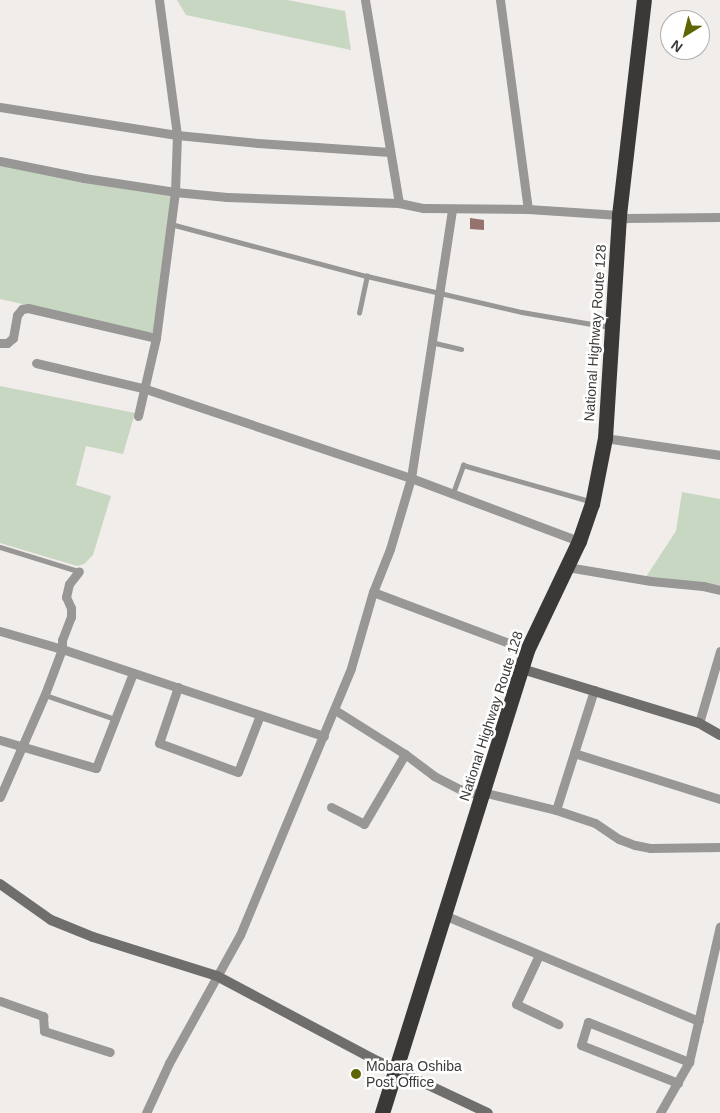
<!DOCTYPE html>
<html>
<head>
<meta charset="utf-8">
<style>
  body { margin:0 }
  #map { position:relative; width:720px; height:1113px; overflow:hidden; background:#f1edea; font-family:Arial,sans-serif }
  div>[style] { position:absolute }
  [style*='--x'] { left:calc(var(--x)*1px); top:calc(var(--y)*1px); width:calc(var(--w)*1px); rotate:calc(var(--a)*1deg) }
  .green>* { inset:0; background:#c8d7c2 }
  .building>* { inset:0; background:#96716d }
  .lane>* { height:4.5px; margin:-2.25px; padding:0 2.25px; transform-origin:2.25px; border-radius:2.25px; background:#989796 }
  .street>* { height:9px; margin:-4.5px; padding:0 4.5px; transform-origin:4.5px; border-radius:4.5px; background:#989796 }
  .secondary>* { height:10px; margin:-5px; padding:0 5px; transform-origin:5px; border-radius:5px; background:#6f6e6c }
  .highway>* { height:15px; margin:-7.5px; padding:0 7.5px; transform-origin:7.5px; border-radius:7.5px; background:#3b3937 }
  .dots>* { width:14px; height:14px; translate:-50% -50%; box-sizing:border-box; border:2px solid #fff; border-radius:50% }
  span { translate:-50% -50%; white-space:nowrap; text-align:center; line-height:1.15; -webkit-text-stroke:5px #fff; paint-order:stroke }
  .street-label { font-size:14px; color:#3c3a39 }
  .poi-label { font-size:14px; color:#3c3a39 }
  .left { translate:0 -50%; text-align:left }
  .north { position:absolute; left:660px; top:10px; width:50px; height:50px; box-sizing:border-box; background:#fff; border:1px solid #b1b0b0; border-radius:50%; rotate:216deg; font-size:14px; font-weight:700; line-height:20px; text-align:center; color:#3c3a39 }
  .north::after { content:''; display:block; margin:auto; width:18px; height:22px; background:#5f6502; clip-path:polygon(50% 0,100% 100%,50% 72%,0 100%) }
</style>
</head>
<body>
<div id="map">
  <div class="green">
    <div style="clip-path:polygon(177px 0,287px 0,345px 11px,351px 50px,186px 15px)"></div>
    <div style="clip-path:polygon(0 164px,171px 195px,154px 332px,151px 333px,0 299px)"></div>
    <div style="clip-path:polygon(0 386px,135px 413px,123px 454px,86px 446px,76px 485px,111px 496px,93px 555px,84px 564px,77px 566px,0 543px)"></div>
    <div style="clip-path:polygon(682px 492px,720px 499px,720px 586px,646px 577px,676px 531px)"></div>
  </div>
  <div class="building">
    <div style="clip-path:polygon(470px 218px,484px 220px,484px 230px,470px 229px)"></div>
  </div>
  <div class="lane">
    <div style="--x:171;--y:224;--w:203;--a:14.9"></div>
    <div style="--x:367;--y:276;--w:159;--a:13.1"></div>
    <div style="--x:522;--y:312;--w:88;--a:9.8"></div>
    <div style="--x:359;--y:313;--w:38;--a:-78"></div>
    <div style="--x:431;--y:342;--w:31;--a:13"></div>
    <div style="--x:453;--y:493;--w:30;--a:-70"></div>
    <div style="--x:463;--y:465;--w:131;--a:15.9"></div>
    <div style="--x:0;--y:547;--w:82;--a:17.1"></div>
    <div style="--x:45;--y:695;--w:74;--a:18.9"></div>
  </div>
  <div class="street">
    <div style="--x:365;--y:0;--w:206;--a:80.5"></div>
    <div style="--x:500;--y:0;--w:211;--a:82.4"></div>
    <div style="--x:0;--y:107;--w:179;--a:9"></div>
    <div style="--x:177;--y:135;--w:81;--a:5.6"></div>
    <div style="--x:258;--y:143;--w:132;--a:3.9"></div>
    <div style="--x:0;--y:161;--w:86;--a:11.4"></div>
    <div style="--x:84;--y:178;--w:92;--a:8.7"></div>
    <div style="--x:175;--y:192;--w:52;--a:5.5"></div>
    <div style="--x:227;--y:197;--w:172;--a:2"></div>
    <div style="--x:399;--y:203;--w:25;--a:12"></div>
    <div style="--x:423;--y:208;--w:105;--a:0.5"></div>
    <div style="--x:528;--y:209;--w:91;--a:3.8"></div>
    <div style="--x:619;--y:215;--w:9;--a:21"></div>
    <div style="--x:627;--y:218;--w:93;--a:-0.6"></div>
    <div style="--x:0;--y:343;--w:7;--a:0"></div>
    <div style="--x:7;--y:343;--w:8;--a:-40"></div>
    <div style="--x:13;--y:338;--w:23;--a:-80"></div>
    <div style="--x:17;--y:315;--w:8;--a:-50"></div>
    <div style="--x:22;--y:309;--w:6;--a:-9"></div>
    <div style="--x:28;--y:308;--w:131;--a:13.2"></div>
    <div style="--x:36;--y:363;--w:113;--a:13.3"></div>
    <div style="--x:146;--y:389;--w:280;--a:18.6"></div>
    <div style="--x:411;--y:478;--w:179;--a:20.6"></div>
    <div style="--x:138;--y:416;--w:80;--a:-77"></div>
    <div style="--x:156;--y:338;--w:147;--a:-82.6"></div>
    <div style="--x:175;--y:192;--w:57;--a:-88"></div>
    <div style="--x:177;--y:135;--w:136;--a:-97.6"></div>
    <div style="--x:605;--y:438;--w:116;--a:8.4"></div>
    <div style="--x:567;--y:567;--w:85;--a:9.5"></div>
    <div style="--x:651;--y:581;--w:52;--a:5.5"></div>
    <div style="--x:703;--y:586;--w:17;--a:13"></div>
    <div style="--x:373;--y:592;--w:165;--a:20.6"></div>
    <div style="--x:0;--y:631;--w:65;--a:16.2"></div>
    <div style="--x:62;--y:649;--w:276;--a:18.4"></div>
    <div style="--x:178;--y:687;--w:59;--a:108.7"></div>
    <div style="--x:159;--y:743;--w:84;--a:20.2"></div>
    <div style="--x:238;--y:772;--w:61;--a:-68.9"></div>
    <div style="--x:335;--y:710;--w:83;--a:32.2"></div>
    <div style="--x:405;--y:754;--w:36;--a:37"></div>
    <div style="--x:434;--y:776;--w:29;--a:27"></div>
    <div style="--x:460;--y:789;--w:17;--a:17"></div>
    <div style="--x:476;--y:794;--w:6;--a:-18"></div>
    <div style="--x:482;--y:792;--w:76;--a:13.7"></div>
    <div style="--x:556;--y:810;--w:41;--a:18.4"></div>
    <div style="--x:595;--y:823;--w:29;--a:34"></div>
    <div style="--x:619;--y:839;--w:17;--a:21"></div>
    <div style="--x:635;--y:845;--w:15;--a:11"></div>
    <div style="--x:650;--y:848;--w:70;--a:-0.8"></div>
    <div style="--x:699;--y:723;--w:75;--a:-73.7"></div>
    <div style="--x:0;--y:740;--w:100;--a:16.3"></div>
    <div style="--x:96;--y:768;--w:102;--a:-68.7"></div>
    <div style="--x:574;--y:753;--w:153;--a:17.5"></div>
    <div style="--x:0;--y:797;--w:112;--a:-66.4"></div>
    <div style="--x:45;--y:694;--w:48;--a:-69.3"></div>
    <div style="--x:62;--y:649;--w:9;--a:-90"></div>
    <div style="--x:62;--y:640;--w:25;--a:-69"></div>
    <div style="--x:71;--y:617;--w:9;--a:-90"></div>
    <div style="--x:71;--y:608;--w:12;--a:-114"></div>
    <div style="--x:66;--y:597;--w:13;--a:-77"></div>
    <div style="--x:69;--y:584;--w:16;--a:-52"></div>
    <div style="--x:331;--y:807;--w:37;--a:27"></div>
    <div style="--x:364;--y:824;--w:81;--a:-59.6"></div>
    <div style="--x:556;--y:810;--w:126;--a:-72.4"></div>
    <div style="--x:444;--y:915;--w:276;--a:22.6"></div>
    <div style="--x:539;--y:955;--w:54;--a:115.1"></div>
    <div style="--x:516;--y:1004;--w:47;--a:25.5"></div>
    <div style="--x:0;--y:1001;--w:46;--a:19.2"></div>
    <div style="--x:43;--y:1016;--w:15;--a:86"></div>
    <div style="--x:44;--y:1031;--w:69;--a:17.7"></div>
    <div style="--x:678;--y:1083;--w:104;--a:-158.6"></div>
    <div style="--x:581;--y:1045;--w:24;--a:-73"></div>
    <div style="--x:588;--y:1022;--w:109;--a:21.6"></div>
    <div style="--x:146;--y:1113;--w:55;--a:-65.3"></div>
    <div style="--x:169;--y:1063;--w:146;--a:-61"></div>
    <div style="--x:240;--y:935;--w:289;--a:-67.4"></div>
    <div style="--x:351;--y:668;--w:79;--a:-73.9"></div>
    <div style="--x:373;--y:592;--w:46;--a:-68.4"></div>
    <div style="--x:390;--y:549;--w:74;--a:-73.5"></div>
    <div style="--x:411;--y:478;--w:272;--a:-81.3"></div>
    <div style="--x:660;--y:1113;--w:59;--a:-60.4"></div>
    <div style="--x:689;--y:1062;--w:139;--a:-77.2"></div>
  </div>
  <div class="secondary">
    <div style="--x:522;--y:669;--w:185;--a:17"></div>
    <div style="--x:699;--y:723;--w:24;--a:30"></div>
    <div style="--x:0;--y:884;--w:62;--a:35.2"></div>
    <div style="--x:51;--y:920;--w:45;--a:22"></div>
    <div style="--x:93;--y:937;--w:130;--a:17.5"></div>
    <div style="--x:217;--y:976;--w:174;--a:28"></div>
    <div style="--x:371;--y:1058;--w:129;--a:25.2"></div>
  </div>
  <div class="highway">
    <div style="--x:382;--y:1113;--w:485;--a:-72.6"></div>
    <div style="--x:527;--y:650;--w:121;--a:-64.5"></div>
    <div style="--x:579;--y:541;--w:39;--a:-71"></div>
    <div style="--x:592;--y:504;--w:67;--a:-78.9"></div>
    <div style="--x:605;--y:438;--w:223;--a:-86.4"></div>
    <div style="--x:619;--y:215;--w:216;--a:-83.4"></div>
  </div>
  <div class="dots">
    <div style="left:356px;top:1074px;background:#5f6502"></div>
  </div>
  <div class="street-label">
    <span style="left:595px;top:333px;rotate:-86deg">National Highway Route 128</span>
    <span style="left:491px;top:716px;rotate:-72deg">National Highway Route 128</span>
  </div>
  <div class="poi-label">
    <span class="left" style="left:366px;top:1074px">Mobara Oshiba<br>Post Office</span>
  </div>
  <div class="north">N</div>
</div>
</body>
</html>
